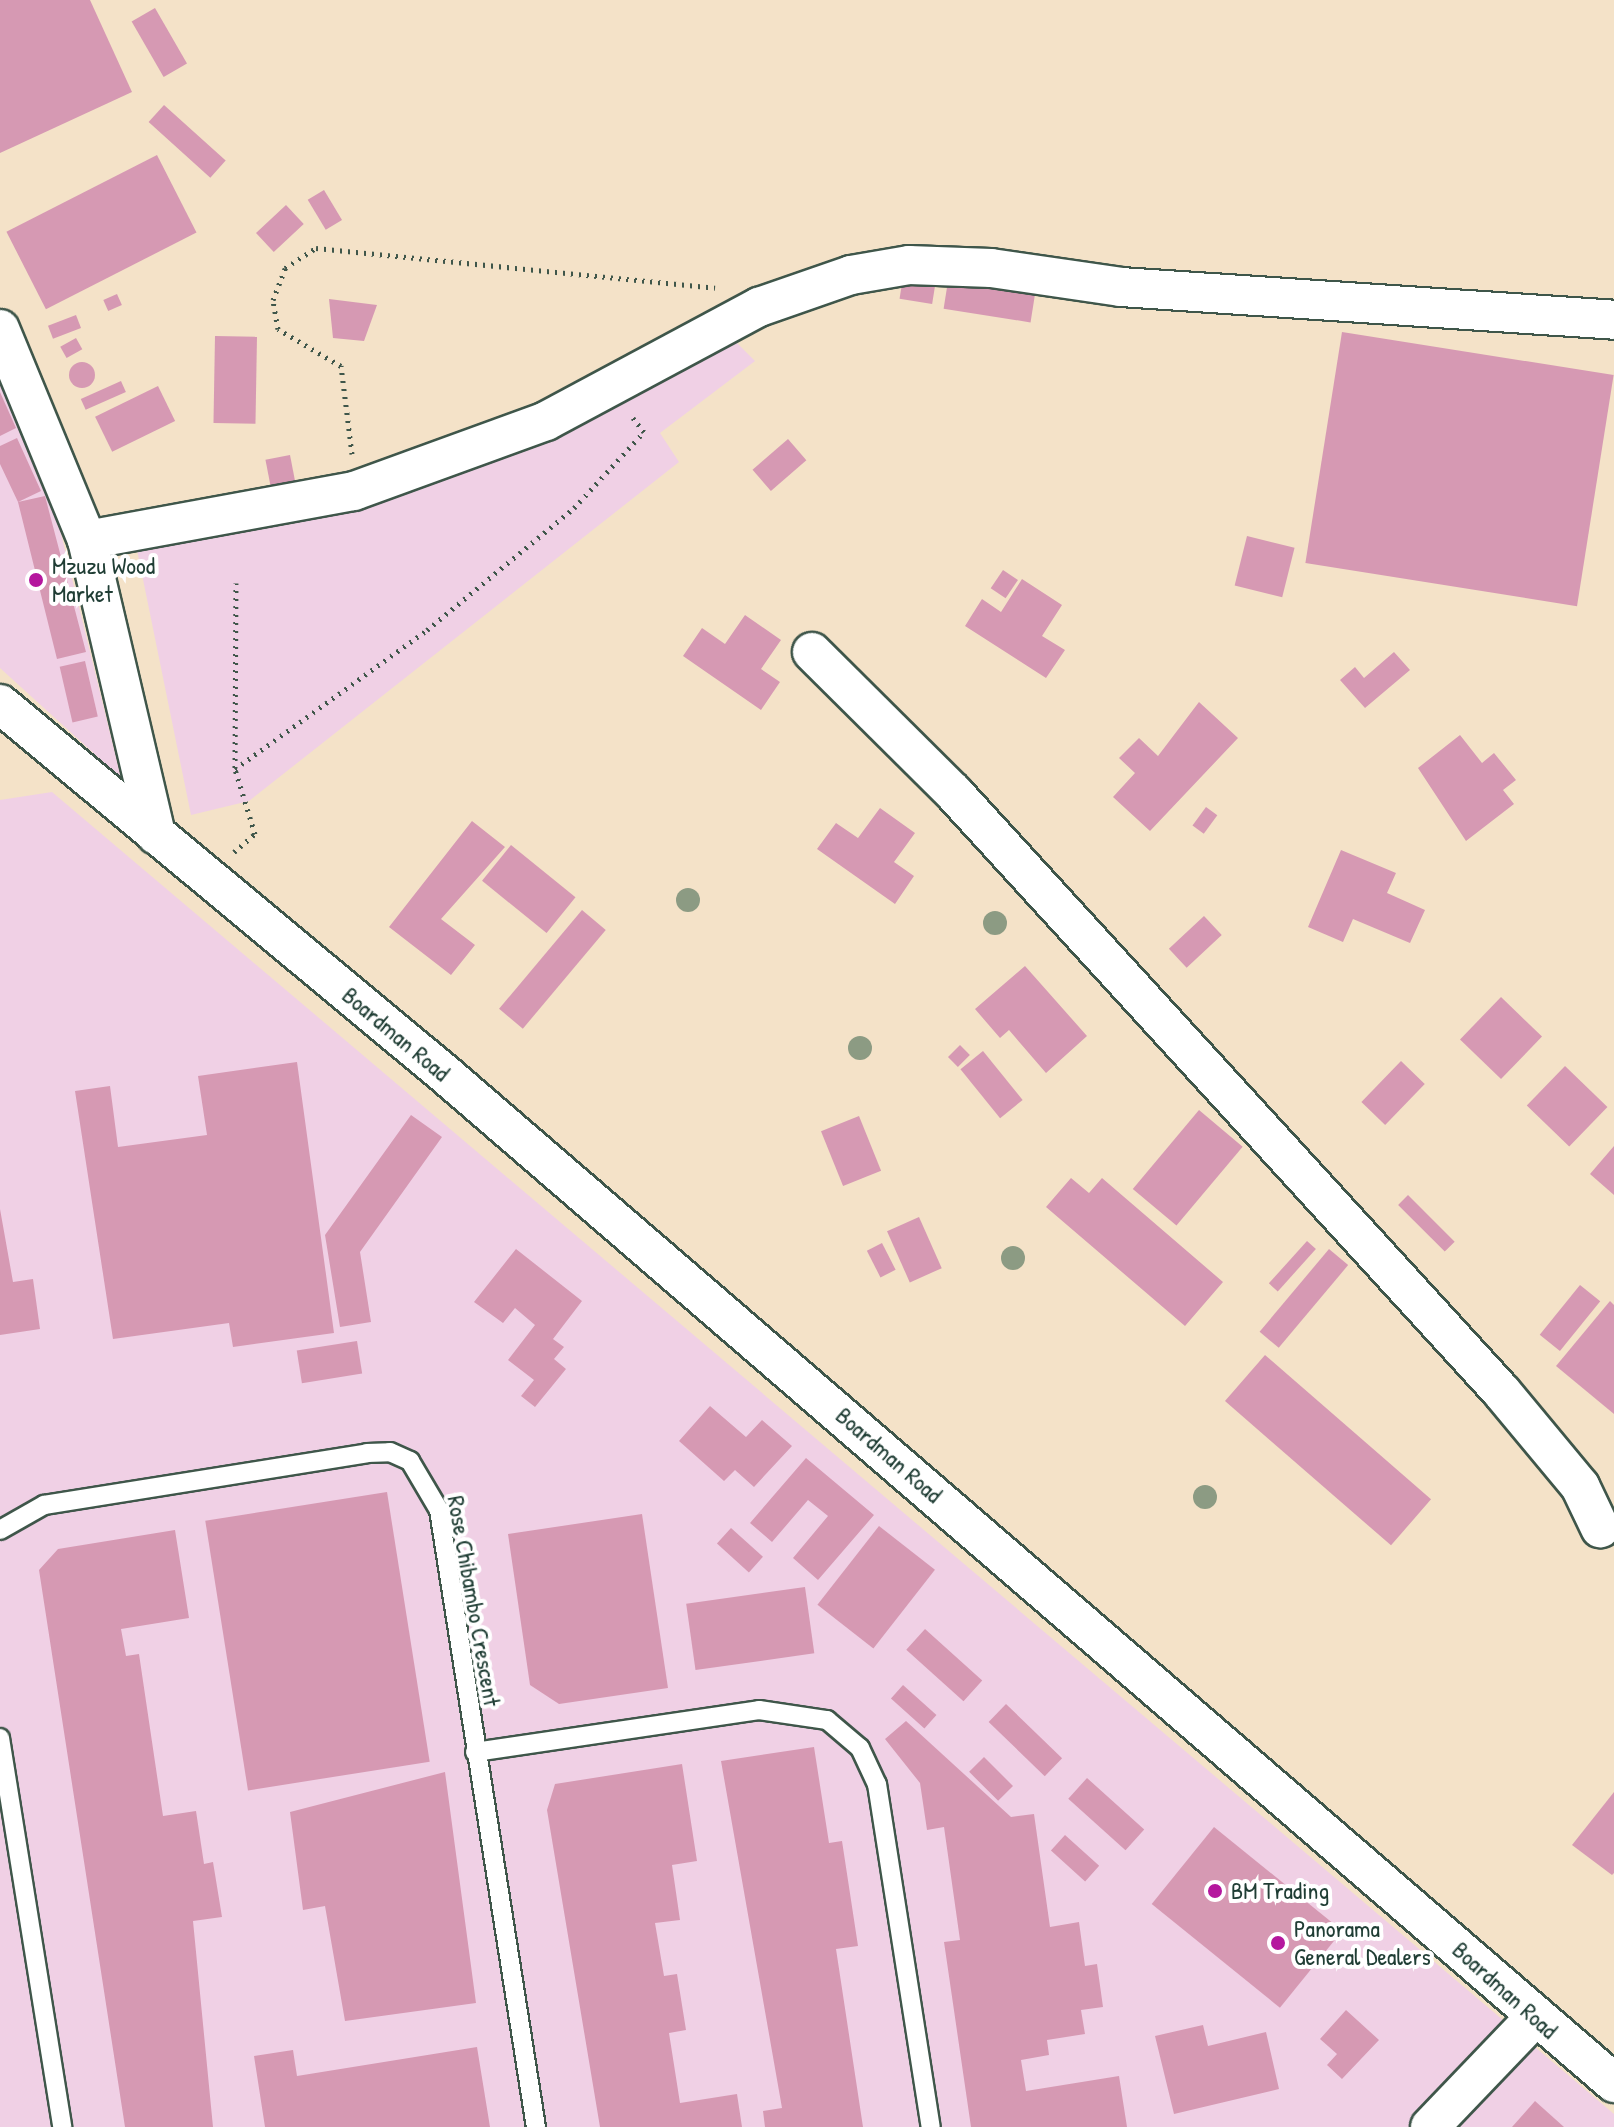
<!DOCTYPE html>
<html>
<head>
<meta charset="utf-8">
<style>
  body { margin:0 }
  #map { position:relative; width:1614px; height:2127px; overflow:hidden; background:#f4e2c8; font-family:"Patrick Hand",sans-serif }
  div>[style] { position:absolute }
  [style*='--x'] { left:calc(var(--x)*1px); top:calc(var(--y)*1px); width:calc(var(--w)*1px); rotate:calc(var(--a)*1deg) }
  .built>* { inset:0; background:#f0d0e5 }
  .building>* { inset:0; background:#d699b3; transform-origin:0 0 }
  .round { border-radius:50% }
  .path>* { height:5px; margin-top:-2.5px; transform-origin:0; background:repeating-linear-gradient(90deg,#3f564a 0 2px,transparent 0 8px) }
  .roads { filter:drop-shadow(2px 0 #3f564a) drop-shadow(-2px 0 #3f564a) drop-shadow(0 2px #3f564a) drop-shadow(0 -2px #3f564a) }
  .lane>* { height:18px; margin:-9px; padding:0 9px; transform-origin:9px; border-radius:9px; background:#fff }
  .street>* { height:38px; margin:-19px; padding:0 19px; transform-origin:19px; border-radius:19px; background:#fff }
  .trees>* { width:24px; height:24px; margin:-12px; border-radius:50%; background:#8c9b83 }
  .dots>* { width:22px; height:22px; translate:-50% -50%; box-sizing:border-box; border:4px solid #fff; border-radius:50% }
  span { translate:-50% -50%; white-space:nowrap; text-align:center; line-height:1.15; -webkit-text-stroke:8px #fff; paint-order:stroke }
  .poi-label { font-size:24px; color:#1f3d34 }
  .left { translate:0 -50%; text-align:left }
  .street-label { font-size:24px; color:#1f3d34 }
</style>
</head>
<body>
<div id="map">
  <div class="built">
    <div style="clip-path:polygon(720px 326px,755px 361px,660px 433px,679px 462px,249px 801px,191px 815px,136px 545px,292px 524px,478px 464px)"></div>
    <div style="clip-path:polygon(0 381px,51px 493px,121px 778px,0 668px)"></div>
    <div style="clip-path:polygon(52px 792px,1614px 2114px,1614px 2127px,0 2127px,0 800px)"></div>
  </div>
  <div class="building">
    <div style="clip-path:polygon(0 0,90px 0,132px 92px,0 153px)"></div>
    <div style="left:155px;top:8px;width:64px;height:27px;rotate:60deg"></div>
    <div style="left:164px;top:105px;width:83px;height:23px;rotate:42deg"></div>
    <div style="left:157px;top:155px;width:87px;height:169px;rotate:63deg"></div>
    <div style="left:324px;top:190px;width:35px;height:19px;rotate:59deg"></div>
    <div style="left:286px;top:205px;width:26px;height:41px;rotate:47deg"></div>
    <div style="left:903px;top:277px;width:33px;height:22px;rotate:9deg"></div>
    <div style="left:948px;top:281px;width:88px;height:28px;rotate:9deg"></div>
    <div style="left:117px;top:294px;width:12px;height:15px;rotate:66deg"></div>
    <div style="clip-path:polygon(329px 299px,377px 305px,364px 341px,333px 338px)"></div>
    <div style="left:76px;top:315px;width:14px;height:30px;rotate:69deg"></div>
    <div style="left:1342px;top:332px;width:275px;height:234px;rotate:9deg"></div>
    <div style="left:215px;top:336px;width:42px;height:87px;rotate:1deg"></div>
    <div style="left:76px;top:338px;width:13px;height:18px;rotate:61deg"></div>
    <div class="round" style="left:69px;top:362px;width:26px;height:26px"></div>
    <div style="left:121px;top:381px;width:12px;height:44px;rotate:66deg"></div>
    <div style="left:158px;top:386px;width:39px;height:70px;rotate:64deg"></div>
    <div style="clip-path:polygon(0 392px,16px 428px,0 436px)"></div>
    <div style="clip-path:polygon(17px 438px,41px 491px,18px 502px,45px 496px,86px 652px,57px 659px,18px 502px,0 464px,0 446px)"></div>
    <div style="left:788px;top:439px;width:28px;height:47px;rotate:49deg"></div>
    <div style="left:290px;top:455px;width:31px;height:25px;rotate:79deg"></div>
    <div style="left:1247px;top:536px;width:49px;height:51px;rotate:14deg"></div>
    <div style="left:1003px;top:570px;width:18px;height:22px;rotate:34deg"></div>
    <div style="clip-path:polygon(1022px 579px,1062px 605px,1042px 636px,1065px 650px,1046px 678px,965px 626px,982px 599px,1001px 612px)"></div>
    <div style="clip-path:polygon(745px 615px,781px 640px,761px 669px,780px 682px,761px 710px,683px 656px,702px 628px,725px 644px)"></div>
    <div style="clip-path:polygon(1394px 652px,1410px 670px,1365px 708px,1340px 680px,1355px 667px,1364px 678px)"></div>
    <div style="left:85px;top:661px;width:57px;height:26px;rotate:77deg"></div>
    <div style="clip-path:polygon(1199px 702px,1238px 738px,1150px 831px,1113px 797px,1135px 773px,1119px 758px,1139px 738px,1158px 756px)"></div>
    <div style="clip-path:polygon(1460px 735px,1482px 763px,1494px 753px,1516px 780px,1503px 790px,1514px 804px,1466px 841px,1418px 768px)"></div>
    <div style="left:1206px;top:807px;width:14px;height:23px;rotate:36deg"></div>
    <div style="clip-path:polygon(880px 808px,915px 833px,894px 862px,914px 876px,895px 904px,817px 849px,836px 823px,858px 838px)"></div>
    <div style="clip-path:polygon(472px 821px,505px 847px,441px 919px,475px 945px,451px 975px,389px 927px)"></div>
    <div style="left:511px;top:845px;width:83px;height:46px;rotate:39deg"></div>
    <div style="clip-path:polygon(1341px 850px,1396px 873px,1387px 893px,1425px 910px,1410px 943px,1353px 919px,1343px 942px,1308px 927px)"></div>
    <div style="left:582px;top:910px;width:31px;height:129px;rotate:40deg"></div>
    <div style="left:1204px;top:916px;width:26px;height:48px;rotate:47deg"></div>
    <div style="clip-path:polygon(1025px 966px,1087px 1036px,1046px 1073px,1009px 1030px,1000px 1038px,975px 1009px)"></div>
    <div style="left:1501px;top:997px;width:57px;height:59px;rotate:44deg"></div>
    <div style="left:960px;top:1045px;width:14px;height:17px;rotate:45deg"></div>
    <div style="left:983px;top:1051px;width:63px;height:29px;rotate:51deg"></div>
    <div style="left:1401px;top:1061px;width:33px;height:57px;rotate:44deg"></div>
    <div style="clip-path:polygon(297px 1062px,334px 1333px,233px 1347px,229px 1323px,113px 1339px,75px 1091px,110px 1086px,118px 1147px,207px 1135px,198px 1076px)"></div>
    <div style="left:1565px;top:1066px;width:59px;height:55px;rotate:44deg"></div>
    <div style="left:1199px;top:1110px;width:57px;height:103px;rotate:40deg"></div>
    <div style="clip-path:polygon(411px 1115px,442px 1137px,360px 1252px,371px 1322px,340px 1327px,325px 1235px)"></div>
    <div style="left:859px;top:1116px;width:59px;height:41px;rotate:68deg"></div>
    <div style="clip-path:polygon(1614px 1146px,1614px 1195px,1590px 1174px)"></div>
    <div style="clip-path:polygon(1071px 1178px,1089px 1193px,1102px 1178px,1223px 1282px,1185px 1326px,1046px 1207px)"></div>
    <div style="left:1408px;top:1195px;width:66px;height:14px;rotate:45deg"></div>
    <div style="clip-path:polygon(0 1209px,13px 1282px,33px 1279px,40px 1329px,0 1335px)"></div>
    <div style="left:919px;top:1217px;width:56px;height:35px;rotate:66deg"></div>
    <div style="left:1307px;top:1241px;width:12px;height:57px;rotate:42deg"></div>
    <div style="left:882px;top:1243px;width:30px;height:17px;rotate:63deg"></div>
    <div style="clip-path:polygon(516px 1249px,582px 1301px,553px 1339px,564px 1347px,554px 1359px,566px 1369px,535px 1407px,521px 1396px,534px 1380px,508px 1360px,535px 1325px,515px 1308px,503px 1323px,474px 1302px)"></div>
    <div style="left:1329px;top:1249px;width:25px;height:108px;rotate:40deg"></div>
    <div style="left:1580px;top:1285px;width:26px;height:64px;rotate:39deg"></div>
    <div style="clip-path:polygon(1610px 1301px,1614px 1305px,1614px 1414px,1556px 1366px)"></div>
    <div style="left:357px;top:1341px;width:33px;height:61px;rotate:81deg"></div>
    <div style="left:1265px;top:1355px;width:220px;height:61px;rotate:41deg"></div>
    <div style="clip-path:polygon(710px 1406px,746px 1437px,762px 1420px,792px 1446px,754px 1487px,735px 1470px,724px 1481px,679px 1441px)"></div>
    <div style="clip-path:polygon(806px 1458px,874px 1515px,818px 1580px,793px 1558px,828px 1516px,808px 1500px,772px 1542px,750px 1523px)"></div>
    <div style="left:387px;top:1492px;width:273px;height:184px;rotate:81deg"></div>
    <div style="clip-path:polygon(642px 1514px,668px 1688px,559px 1704px,530px 1685px,508px 1534px)"></div>
    <div style="left:879px;top:1526px;width:71px;height:100px;rotate:38deg"></div>
    <div style="left:731px;top:1528px;width:43px;height:21px;rotate:42deg"></div>
    <div style="clip-path:polygon(175px 1530px,189px 1618px,121px 1629px,126px 1656px,139px 1654px,163px 1816px,196px 1811px,204px 1864px,213px 1862px,222px 1917px,193px 1921px,213px 2127px,125px 2127px,39px 1570px,58px 1549px)"></div>
    <div style="left:805px;top:1587px;width:67px;height:120px;rotate:82deg"></div>
    <div style="left:925px;top:1629px;width:77px;height:28px;rotate:42deg"></div>
    <div style="left:903px;top:1685px;width:45px;height:18px;rotate:42deg"></div>
    <div style="left:1006px;top:1704px;width:78px;height:25px;rotate:44deg"></div>
    <div style="clip-path:polygon(906px 1721px,1011px 1817px,1034px 1814px,1050px 1927px,1079px 1922px,1085px 1966px,1097px 1964px,1103px 2007px,1081px 2010px,1085px 2034px,1047px 2040px,1049px 2055px,1021px 2060px,1026px 2091px,1119px 2076px,1127px 2127px,971px 2127px,944px 1942px,960px 1940px,944px 1827px,927px 1830px,920px 1783px,885px 1739px)"></div>
    <div style="clip-path:polygon(814px 1747px,829px 1843px,842px 1841px,858px 1946px,836px 1949px,863px 2127px,765px 2127px,763px 2111px,782px 2108px,721px 1761px)"></div>
    <div style="left:984px;top:1757px;width:41px;height:21px;rotate:45deg"></div>
    <div style="clip-path:polygon(682px 1764px,697px 1861px,672px 1865px,680px 1920px,655px 1923px,664px 1976px,677px 1974px,686px 2030px,669px 2033px,680px 2103px,737px 2094px,742px 2127px,600px 2127px,547px 1810px,555px 1784px)"></div>
    <div style="clip-path:polygon(445px 1772px,476px 2003px,345px 2021px,325px 1906px,303px 1910px,290px 1812px)"></div>
    <div style="left:1087px;top:1778px;width:77px;height:28px;rotate:42deg"></div>
    <div style="clip-path:polygon(1614px 1792px,1614px 1873px,1612px 1875px,1572px 1845px)"></div>
    <div style="left:1214px;top:1827px;width:165px;height:99px;rotate:39deg"></div>
    <div style="left:1065px;top:1835px;width:46px;height:21px;rotate:42deg"></div>
    <div style="clip-path:polygon(1346px 2010px,1379px 2040px,1342px 2079px,1327px 2065px,1337px 2054px,1320px 2039px)"></div>
    <div style="clip-path:polygon(1203px 2025px,1208px 2046px,1266px 2032px,1279px 2089px,1174px 2114px,1155px 2036px)"></div>
    <div style="clip-path:polygon(477px 2047px,490px 2127px,265px 2127px,254px 2056px,293px 2050px,297px 2076px)"></div>
    <div style="clip-path:polygon(1535px 2101px,1564px 2127px,1512px 2127px)"></div>
  </div>
  <div class="path">
    <div style="--x:352;--y:454;--w:89;--a:-97.1"></div>
    <div style="--x:341;--y:366;--w:73;--a:-149.6"></div>
    <div style="--x:278;--y:329;--w:29;--a:-100"></div>
    <div style="--x:273;--y:300;--w:34;--a:-69"></div>
    <div style="--x:285;--y:268;--w:37;--a:-33"></div>
    <div style="--x:316;--y:248;--w:401;--a:5.7"></div>
    <div style="--x:235;--y:768;--w:185;--a:-89.7"></div>
    <div style="--x:234;--y:852;--w:28;--a:-41"></div>
    <div style="--x:255;--y:834;--w:68;--a:-107.1"></div>
    <div style="--x:235;--y:769;--w:237;--a:-35.9"></div>
    <div style="--x:427;--y:630;--w:191;--a:-39.7"></div>
    <div style="--x:574;--y:508;--w:103;--a:-47.4"></div>
    <div style="--x:644;--y:432;--w:18;--a:-128"></div>
  </div>
  <div class="roads">
    <div class="lane">
      <div style="--x:0;--y:1530;--w:51;--a:-29.6"></div>
      <div style="--x:44;--y:1505;--w:327;--a:-9.1"></div>
      <div style="--x:367;--y:1453;--w:23;--a:-2"></div>
      <div style="--x:390;--y:1452;--w:22;--a:24"></div>
      <div style="--x:410;--y:1461;--w:57;--a:59.4"></div>
      <div style="--x:439;--y:1510;--w:625;--a:81.07"></div>
      <div style="--x:0;--y:1738;--w:394;--a:80.9"></div>
      <div style="--x:475;--y:1752;--w:287;--a:-8.4"></div>
      <div style="--x:759;--y:1710;--w:69;--a:8.4"></div>
      <div style="--x:827;--y:1720;--w:43;--a:40.3"></div>
      <div style="--x:860;--y:1748;--w:40;--a:65"></div>
      <div style="--x:877;--y:1784;--w:347;--a:81.1"></div>
    </div>
    <div class="street">
      <div style="--x:0;--y:329;--w:228;--a:67.6"></div>
      <div style="--x:87;--y:540;--w:303;--a:76.8"></div>
      <div style="--x:87;--y:540;--w:271;--a:-10.4"></div>
      <div style="--x:354;--y:491;--w:204;--a:-20"></div>
      <div style="--x:546;--y:421;--w:242;--a:-28.2"></div>
      <div style="--x:759;--y:307;--w:97;--a:-19.2"></div>
      <div style="--x:851;--y:275;--w:59;--a:-9.8"></div>
      <div style="--x:909;--y:265;--w:82;--a:2.1"></div>
      <div style="--x:991;--y:268;--w:131;--a:8.3"></div>
      <div style="--x:1121;--y:287;--w:494;--a:3.8"></div>
      <div style="--x:812;--y:652;--w:199;--a:44.8"></div>
      <div style="--x:953;--y:792;--w:812;--a:47.55"></div>
      <div style="--x:1501;--y:1391;--w:124;--a:50.3"></div>
      <div style="--x:1580;--y:1486;--w:47;--a:64.5"></div>
      <div style="--x:0;--y:704;--w:580;--a:39.75"></div>
      <div style="--x:446;--y:1075;--w:1543;--a:40.79"></div>
      <div style="--x:1430;--y:2127;--w:151;--a:-46.3"></div>
    </div>
  </div>
  <div class="trees">
    <div style="left:688px;top:900px"></div>
    <div style="left:995px;top:923px"></div>
    <div style="left:860px;top:1048px"></div>
    <div style="left:1013px;top:1258px"></div>
    <div style="left:1205px;top:1497px"></div>
  </div>
  <div class="dots">
    <div style="left:36px;top:580px;background:#b5179e"></div>
    <div style="left:1215px;top:1891px;background:#b5179e"></div>
    <div style="left:1278px;top:1943px;background:#b5179e"></div>
  </div>
  <div class="poi-label">
    <span class="left" style="left:52px;top:580px">Mzuzu Wood<br>Market</span>
    <span class="left" style="left:1231px;top:1891px">BM Trading</span>
    <span class="left" style="left:1294px;top:1943px">Panorama<br>General Dealers</span>
  </div>
  <div class="street-label">
    <span style="left:396px;top:1034px;rotate:40deg">Boardman Road</span>
    <span style="left:889px;top:1455px;rotate:41deg">Boardman Road</span>
    <span style="left:474px;top:1601px;rotate:80deg">Rose Chibambo Crescent</span>
    <span style="left:1505px;top:1990px;rotate:42deg">Boardman Road</span>
  </div>
</div>
</body>
</html>
